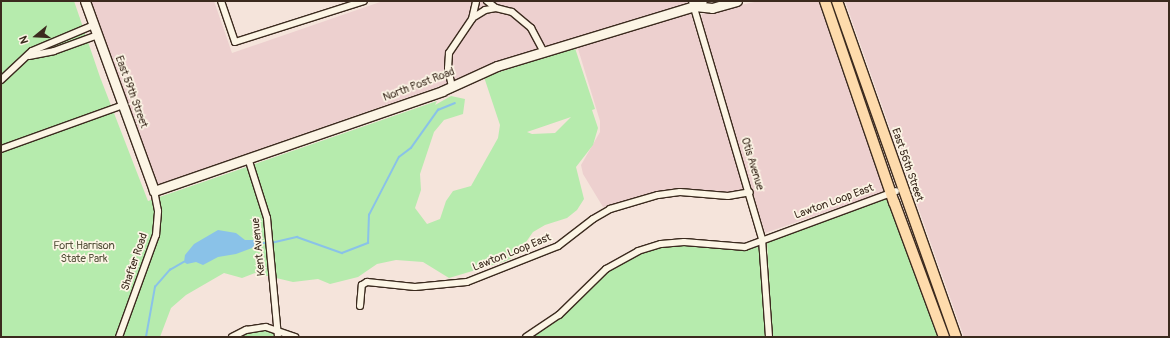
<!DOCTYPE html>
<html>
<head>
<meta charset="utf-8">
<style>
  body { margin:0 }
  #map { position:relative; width:1170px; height:338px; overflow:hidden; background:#f5e4db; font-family:Pangolin,sans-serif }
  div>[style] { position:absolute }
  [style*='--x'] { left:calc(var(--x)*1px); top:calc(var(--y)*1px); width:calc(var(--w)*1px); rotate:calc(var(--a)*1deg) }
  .built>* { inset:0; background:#edd0cf }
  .green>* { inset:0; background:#b6ebad }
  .water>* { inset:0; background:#8ac2e8 }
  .stream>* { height:1.5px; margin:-0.75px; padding:0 0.75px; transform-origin:0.75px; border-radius:0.75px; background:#8ac2e8 }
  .roads { filter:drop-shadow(1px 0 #3b2a1e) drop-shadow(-1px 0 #3b2a1e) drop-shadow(0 1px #3b2a1e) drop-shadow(0 -1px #3b2a1e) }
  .street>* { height:6px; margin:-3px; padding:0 3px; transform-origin:3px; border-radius:3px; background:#fcf5e5 }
  .secondary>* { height:9px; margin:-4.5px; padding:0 4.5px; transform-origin:4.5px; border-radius:4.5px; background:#fcf5e5 }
  .primary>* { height:10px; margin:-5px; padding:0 5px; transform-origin:5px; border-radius:5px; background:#fedbac }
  span { translate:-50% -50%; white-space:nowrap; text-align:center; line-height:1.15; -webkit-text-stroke:3.5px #fcf5e5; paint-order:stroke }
  .street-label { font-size:11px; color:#3b2a1e }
  .park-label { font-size:11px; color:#54513b }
  .frame { position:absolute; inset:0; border:2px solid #3b2a1e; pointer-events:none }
  .north { position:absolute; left:16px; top:16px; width:40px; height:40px; -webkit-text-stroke:3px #fcf5e5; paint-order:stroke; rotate:252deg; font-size:11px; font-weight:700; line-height:16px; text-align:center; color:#3b2a1e }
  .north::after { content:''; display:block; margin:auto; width:14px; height:18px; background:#3b2a1e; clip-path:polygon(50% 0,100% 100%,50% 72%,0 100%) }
</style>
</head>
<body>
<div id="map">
  <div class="built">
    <div style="clip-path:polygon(90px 1px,214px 1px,232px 53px,383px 1px,687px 1px,745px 191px,736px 194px,667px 192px,603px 207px,583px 174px,581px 165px,600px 132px,600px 121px,575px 39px,156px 185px)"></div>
    <div style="clip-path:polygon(759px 1px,822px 1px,887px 191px,765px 233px,701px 21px,702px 14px,708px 12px)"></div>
    <div style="clip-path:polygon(845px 1px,1169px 1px,1169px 337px,964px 337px)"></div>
  </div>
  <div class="green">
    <div style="clip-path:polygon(evenodd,1px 1px,74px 1px,100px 77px,148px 201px,437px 101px,435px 105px,451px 96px,465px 99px,463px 114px,444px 120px,434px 132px,420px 174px,421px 190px,415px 208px,427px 224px,440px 219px,446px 201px,453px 191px,471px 186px,498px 138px,500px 125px,484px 77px,575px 48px,595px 109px,592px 110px,598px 128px,593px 145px,576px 167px,584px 199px,577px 210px,567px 218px,545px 225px,533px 232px,517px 255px,506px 261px,449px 278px,423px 262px,396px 260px,377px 264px,358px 277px,330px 284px,318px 279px,293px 282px,255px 273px,242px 278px,224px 273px,186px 295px,171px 308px,160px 337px,1px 337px,1px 1px,571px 117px,555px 133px,532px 134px,527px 132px,571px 117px)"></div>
    <div style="clip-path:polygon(884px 198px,889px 200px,941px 337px,772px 337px,767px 241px)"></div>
    <div style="clip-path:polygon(762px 239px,769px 337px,526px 337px,537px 331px,619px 260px,666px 243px,733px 248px)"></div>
    <div style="clip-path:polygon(266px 327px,295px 337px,232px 337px)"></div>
  </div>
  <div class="water">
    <div style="clip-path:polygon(218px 230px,236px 233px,245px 240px,257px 240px,260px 245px,236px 254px,218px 257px,203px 265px,196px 262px,187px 264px,184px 262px,185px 255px,194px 244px)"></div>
  </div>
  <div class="stream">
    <div style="--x:260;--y:243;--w:7;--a:0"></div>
    <div style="--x:271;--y:243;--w:27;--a:-13"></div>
    <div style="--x:297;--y:237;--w:48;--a:19.6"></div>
    <div style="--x:342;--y:253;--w:28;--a:-21"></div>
    <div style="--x:368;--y:243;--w:28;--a:-88"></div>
    <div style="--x:369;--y:215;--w:65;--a:-62.7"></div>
    <div style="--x:399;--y:157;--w:15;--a:-37"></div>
    <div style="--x:411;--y:148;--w:47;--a:-54.6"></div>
    <div style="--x:438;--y:110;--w:18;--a:-22"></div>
    <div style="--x:146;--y:337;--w:51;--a:-79.8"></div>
    <div style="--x:155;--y:287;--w:23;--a:-49"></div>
    <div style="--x:170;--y:270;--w:16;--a:-30"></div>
  </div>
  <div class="roads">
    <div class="street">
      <div style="--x:221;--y:1;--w:43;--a:71.1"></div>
      <div style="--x:235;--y:42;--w:135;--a:-17.6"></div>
      <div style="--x:487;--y:1;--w:11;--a:38"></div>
      <div style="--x:496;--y:8;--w:16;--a:14"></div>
      <div style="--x:512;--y:12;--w:25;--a:40"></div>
      <div style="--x:531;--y:28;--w:26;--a:62"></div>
      <div style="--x:692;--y:1;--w:248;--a:73.6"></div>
      <div style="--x:762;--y:239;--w:98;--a:85.9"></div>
      <div style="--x:474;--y:17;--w:13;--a:-32"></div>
      <div style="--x:485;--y:10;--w:11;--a:-10"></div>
      <div style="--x:29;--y:56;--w:25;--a:-11"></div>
      <div style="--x:54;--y:51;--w:47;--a:-20"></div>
      <div style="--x:1;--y:80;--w:42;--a:-43.1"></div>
      <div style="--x:32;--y:51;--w:67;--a:-22.8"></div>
      <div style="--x:452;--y:87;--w:19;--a:-102"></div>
      <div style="--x:448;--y:68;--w:15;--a:-86"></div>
      <div style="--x:449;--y:53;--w:41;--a:-55.9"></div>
      <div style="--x:472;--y:19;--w:18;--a:-77"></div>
      <div style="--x:1;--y:149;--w:130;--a:-19.8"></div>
      <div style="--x:248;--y:158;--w:63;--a:72.4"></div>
      <div style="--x:267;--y:218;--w:120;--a:84.7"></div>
      <div style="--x:360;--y:306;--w:21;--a:-85"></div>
      <div style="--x:362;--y:285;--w:6;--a:-31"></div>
      <div style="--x:367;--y:282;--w:48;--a:5.9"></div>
      <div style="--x:415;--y:287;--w:52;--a:-5.5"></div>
      <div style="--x:467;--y:282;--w:98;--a:-21.6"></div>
      <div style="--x:558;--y:246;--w:44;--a:-37.6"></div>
      <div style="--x:593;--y:219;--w:20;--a:-30"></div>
      <div style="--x:610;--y:209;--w:50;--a:-16.3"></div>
      <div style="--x:658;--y:195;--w:22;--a:-8"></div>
      <div style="--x:680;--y:192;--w:48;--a:4.8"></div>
      <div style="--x:728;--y:196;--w:22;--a:-10"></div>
      <div style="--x:119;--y:337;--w:109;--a:-70.1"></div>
      <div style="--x:156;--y:235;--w:24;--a:-85"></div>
      <div style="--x:158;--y:211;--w:20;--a:-101"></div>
      <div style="--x:232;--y:337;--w:16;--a:-27"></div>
      <div style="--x:246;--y:330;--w:20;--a:-9"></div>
      <div style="--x:266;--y:327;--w:31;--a:19"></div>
      <div style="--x:526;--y:337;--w:40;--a:-34"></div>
      <div style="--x:559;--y:315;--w:66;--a:-44.4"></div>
      <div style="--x:606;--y:269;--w:37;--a:-29"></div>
      <div style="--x:638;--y:251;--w:24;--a:-17"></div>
      <div style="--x:661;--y:244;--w:23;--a:-5"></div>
      <div style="--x:684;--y:242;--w:61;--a:4.7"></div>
      <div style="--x:745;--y:247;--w:161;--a:-20.3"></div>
    </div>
    <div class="secondary">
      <div style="--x:85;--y:1;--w:202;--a:70"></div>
      <div style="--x:154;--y:191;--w:305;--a:-19.1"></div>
      <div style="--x:442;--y:91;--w:60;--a:-24.4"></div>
      <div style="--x:497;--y:66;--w:206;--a:-16.9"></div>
      <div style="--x:694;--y:6;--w:9;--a:-32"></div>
      <div style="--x:694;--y:6;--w:18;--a:6"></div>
      <div style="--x:712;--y:8;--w:26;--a:-16"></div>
    </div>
    <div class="primary">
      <div style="--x:825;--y:1;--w:213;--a:71.1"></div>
      <div style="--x:894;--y:202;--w:144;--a:69.7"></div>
      <div style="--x:837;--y:1;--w:356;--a:70.5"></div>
    </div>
  </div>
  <div class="street-label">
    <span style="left:419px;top:85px;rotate:-21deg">North Post Road</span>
    <span style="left:131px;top:92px;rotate:70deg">East 59th Street</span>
    <span style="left:752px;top:164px;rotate:73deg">Otis Avenue</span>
    <span style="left:907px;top:165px;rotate:71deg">East 56th Street</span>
    <span style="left:834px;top:202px;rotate:-20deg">Lawton Loop East</span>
    <span style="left:259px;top:247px;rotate:-96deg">Kent Avenue</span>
    <span style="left:512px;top:253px;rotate:-22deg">Lawton Loop East</span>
    <span style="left:135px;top:262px;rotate:-71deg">Shafter Road</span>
  </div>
  <div class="park-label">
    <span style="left:84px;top:253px">Fort Harrison<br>State Park</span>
  </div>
  <div class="frame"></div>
  <div class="north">N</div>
</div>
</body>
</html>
